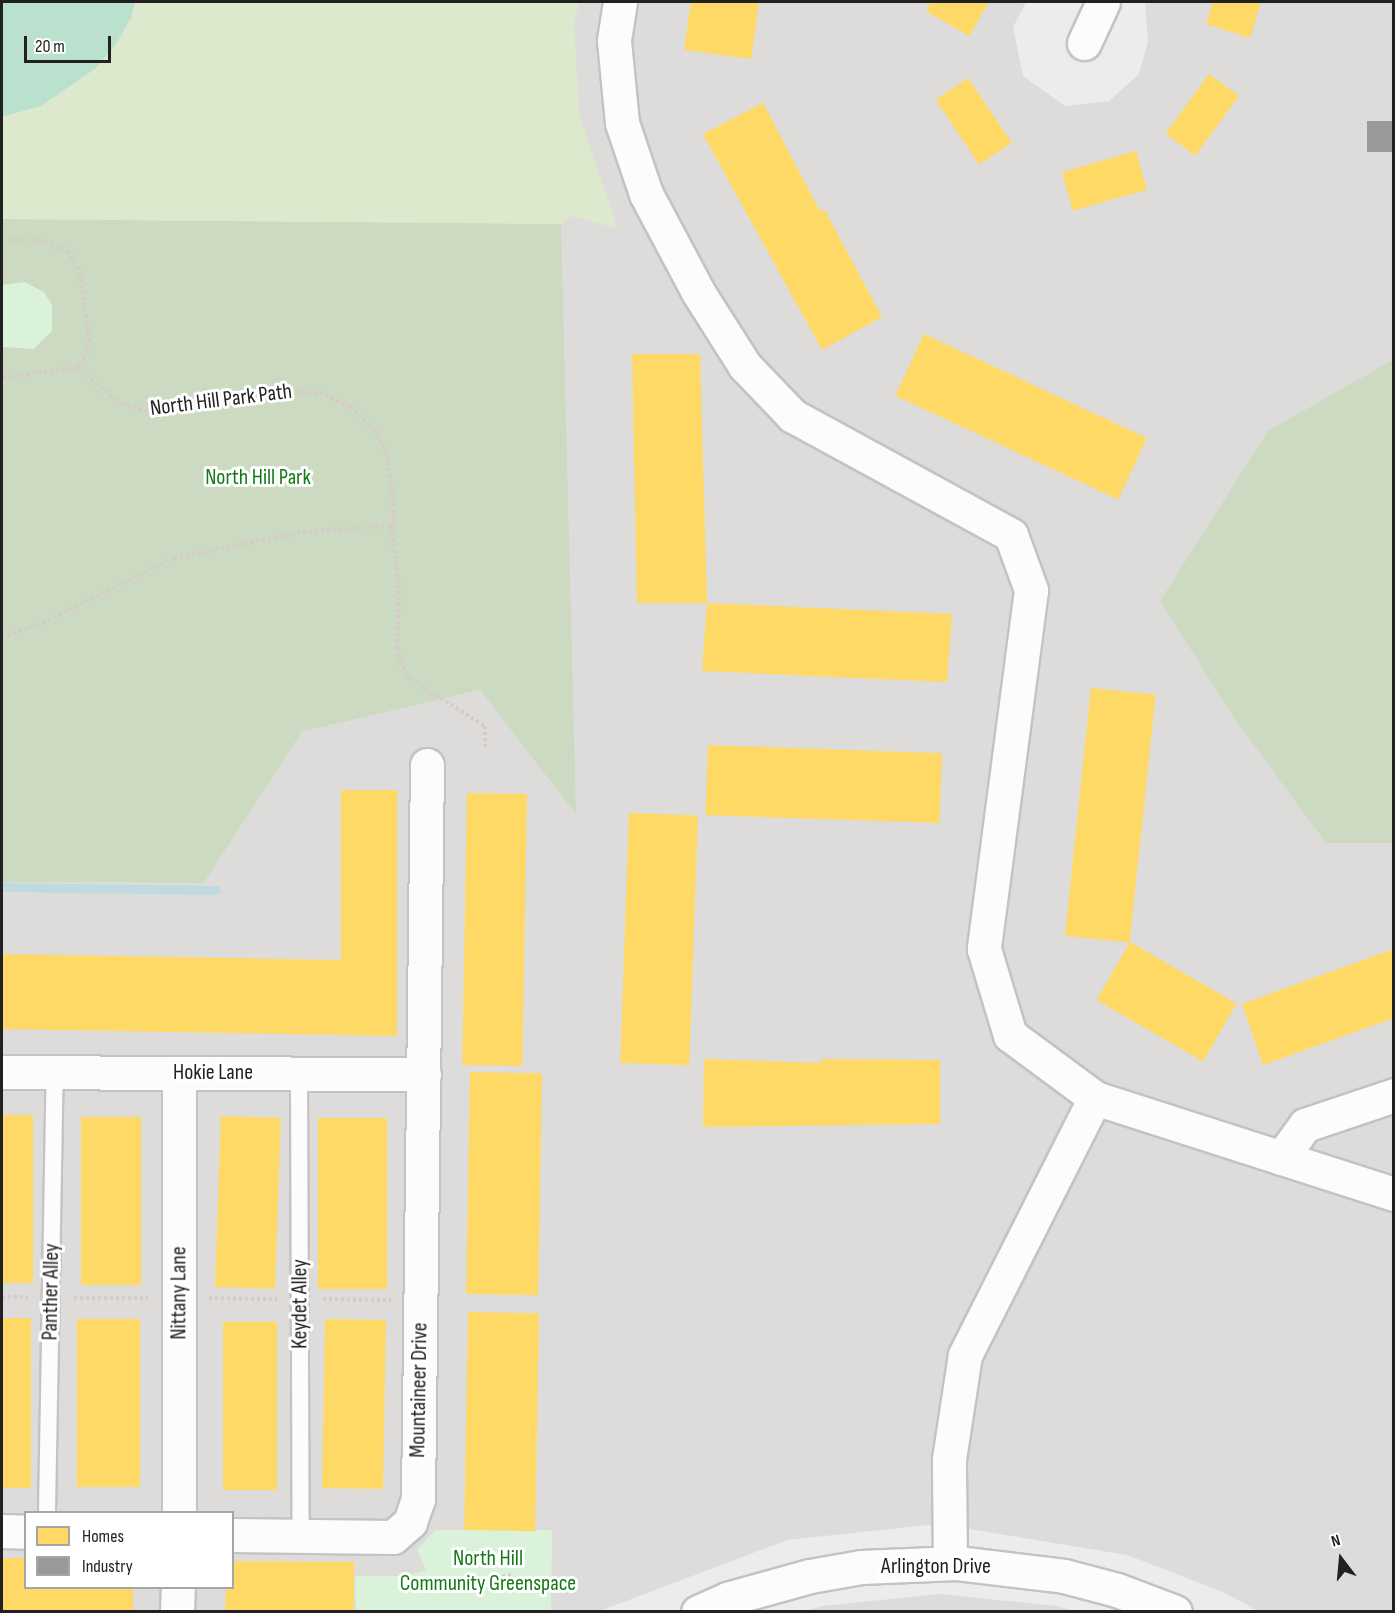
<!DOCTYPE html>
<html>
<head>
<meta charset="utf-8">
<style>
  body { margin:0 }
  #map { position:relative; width:1395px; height:1613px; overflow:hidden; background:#eeecea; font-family:"Sofia Sans Condensed",sans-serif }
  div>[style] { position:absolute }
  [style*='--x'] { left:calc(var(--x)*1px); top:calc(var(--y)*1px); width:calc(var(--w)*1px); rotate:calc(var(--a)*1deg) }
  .residential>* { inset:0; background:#dedcdb }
  .grass>* { inset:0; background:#dde9cc }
  .forest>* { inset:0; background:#ccdac1 }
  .park>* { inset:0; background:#daf2d9 }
  .pitch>* { inset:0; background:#b9e1ce }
  .homes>* { inset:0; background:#ffd966; transform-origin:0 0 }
  .industry>* { inset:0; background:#999; transform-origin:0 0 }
  .stream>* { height:9px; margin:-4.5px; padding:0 4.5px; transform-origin:4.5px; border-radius:4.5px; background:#c0dadf }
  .path>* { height:4px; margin-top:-2px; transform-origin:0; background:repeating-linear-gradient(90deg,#d7cac9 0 3px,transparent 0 6px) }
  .roads { filter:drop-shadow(2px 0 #c4c3c2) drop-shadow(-2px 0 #c4c3c2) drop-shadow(0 2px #c4c3c2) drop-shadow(0 -2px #c4c3c2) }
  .lane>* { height:16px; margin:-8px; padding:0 8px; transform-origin:8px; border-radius:8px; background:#fcfcfc }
  .street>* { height:33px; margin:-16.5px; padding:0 16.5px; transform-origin:16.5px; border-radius:16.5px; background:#fcfcfc }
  span { translate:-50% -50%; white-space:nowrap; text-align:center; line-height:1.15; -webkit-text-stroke:6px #fff; paint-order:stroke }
  .street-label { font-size:22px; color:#212121 }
  .park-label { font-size:22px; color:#157817 }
  .frame { position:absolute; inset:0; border:3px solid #212121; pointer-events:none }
  .legend { position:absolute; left:24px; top:1511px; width:210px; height:78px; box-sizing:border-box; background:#fff; border:2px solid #a6a6a6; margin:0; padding:8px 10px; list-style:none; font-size:18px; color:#212121 }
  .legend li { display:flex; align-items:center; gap:12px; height:30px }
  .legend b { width:30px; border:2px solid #a6a6a6 }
  .north { position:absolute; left:1311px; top:1529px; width:60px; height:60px; -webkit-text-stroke:4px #fff; paint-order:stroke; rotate:344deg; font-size:16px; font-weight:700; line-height:24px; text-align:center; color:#212121 }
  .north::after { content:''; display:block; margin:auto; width:21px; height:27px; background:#212121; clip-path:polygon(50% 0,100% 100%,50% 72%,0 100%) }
  .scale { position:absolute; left:24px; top:36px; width:87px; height:27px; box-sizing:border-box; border:3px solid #212121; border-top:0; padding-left:8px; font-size:18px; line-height:21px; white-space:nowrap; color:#212121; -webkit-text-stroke:4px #fff; paint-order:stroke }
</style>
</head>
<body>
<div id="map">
  <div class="residential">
    <div style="clip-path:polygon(evenodd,559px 2px,1026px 2px,1013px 27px,1023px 76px,1065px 106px,1109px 101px,1139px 74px,1148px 41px,1145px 2px,1393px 2px,1393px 1611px,1258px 1611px,1223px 1592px,1127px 1555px,938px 1524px,787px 1540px,600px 1611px,2px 1612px,2px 882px,204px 883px,302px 732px,480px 690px,557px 788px,559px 2px,26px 1512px,232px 1512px,232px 1588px,26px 1588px,26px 1512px)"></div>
    <div style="clip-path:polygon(940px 1594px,1057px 1606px,1075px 1611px,805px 1611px,822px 1606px)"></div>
  </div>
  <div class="grass">
    <div style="clip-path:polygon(135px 2px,579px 2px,574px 23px,579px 115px,618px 229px,573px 216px,561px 224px,2px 219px,2px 117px,41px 106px,95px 69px,116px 43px,132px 16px)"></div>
  </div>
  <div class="forest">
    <div style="clip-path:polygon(2px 219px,561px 224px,576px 814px,480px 690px,302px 732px,204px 883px,2px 882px)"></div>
    <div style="clip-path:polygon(1393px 360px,1393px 843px,1326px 843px,1236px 721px,1160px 601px,1268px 431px)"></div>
  </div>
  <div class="park">
    <div style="clip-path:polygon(25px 282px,44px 292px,52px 305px,52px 331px,34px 349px,3px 347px,2px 285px)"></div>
    <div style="clip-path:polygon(435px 1530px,552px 1530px,551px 1611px,356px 1611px,355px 1576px,405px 1576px,426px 1570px,417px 1550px)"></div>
  </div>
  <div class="pitch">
    <div style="clip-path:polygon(2px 2px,135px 2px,132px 16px,116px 44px,95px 69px,41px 106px,2px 117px)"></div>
  </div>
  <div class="homes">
    <div style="clip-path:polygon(691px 2px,759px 2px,751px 59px,684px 50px)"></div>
    <div style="clip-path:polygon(931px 2px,989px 2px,969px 36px,926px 11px)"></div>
    <div style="clip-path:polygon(1213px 2px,1261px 2px,1250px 38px,1206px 24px)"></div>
    <div style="left:1209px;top:74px;width:37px;height:74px;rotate:36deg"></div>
    <div style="left:968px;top:78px;width:78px;height:39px;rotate:56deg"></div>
    <div style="clip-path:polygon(763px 103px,820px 211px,824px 209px,882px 317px,822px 350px,703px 134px)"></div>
    <div style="left:1136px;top:151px;width:40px;height:77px;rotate:74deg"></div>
    <div style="left:924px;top:334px;width:246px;height:68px;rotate:25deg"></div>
    <div style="clip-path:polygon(632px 354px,700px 354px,707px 603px,952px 614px,947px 682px,702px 671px,707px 603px,637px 603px)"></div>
    <div style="left:1091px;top:688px;width:65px;height:249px;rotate:6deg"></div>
    <div style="left:708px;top:745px;width:234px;height:70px;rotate:2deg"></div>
    <div style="clip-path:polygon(341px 790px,397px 790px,397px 1036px,2px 1029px,2px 954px,341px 960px)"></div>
    <div style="left:467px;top:793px;width:60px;height:272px;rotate:1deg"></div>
    <div style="left:629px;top:813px;width:69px;height:250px;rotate:2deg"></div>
    <div style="left:1130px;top:942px;width:123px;height:67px;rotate:30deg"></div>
    <div style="clip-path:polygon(1394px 949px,1394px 1018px,1263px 1065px,1242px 1004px)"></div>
    <div style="clip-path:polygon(704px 1059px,821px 1063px,821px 1059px,940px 1060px,940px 1124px,703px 1127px)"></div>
    <div style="left:470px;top:1072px;width:72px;height:222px;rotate:1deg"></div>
    <div style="left:2px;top:1115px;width:31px;height:168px"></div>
    <div style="left:221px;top:1116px;width:60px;height:171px;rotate:2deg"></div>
    <div style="left:81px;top:1117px;width:60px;height:168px"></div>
    <div style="left:318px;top:1118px;width:69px;height:171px"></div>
    <div style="left:468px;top:1312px;width:71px;height:218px;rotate:1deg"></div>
    <div style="left:2px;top:1318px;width:29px;height:170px"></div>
    <div style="left:77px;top:1319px;width:63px;height:168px"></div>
    <div style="left:325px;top:1319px;width:61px;height:169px;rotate:1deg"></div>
    <div style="left:223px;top:1322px;width:54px;height:168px"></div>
    <div style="clip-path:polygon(2px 1558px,26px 1558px,26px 1588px,133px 1588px,133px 1611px,2px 1611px)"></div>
    <div style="clip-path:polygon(232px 1561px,354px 1562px,354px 1611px,225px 1611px,226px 1588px,232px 1588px)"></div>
  </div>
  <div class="industry">
    <div style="left:1394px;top:121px;width:31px;height:27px;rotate:90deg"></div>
  </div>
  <div class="stream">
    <div style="--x:2;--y:887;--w:214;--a:0.8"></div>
  </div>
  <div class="path">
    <div style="--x:2;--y:240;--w:37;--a:0"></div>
    <div style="--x:39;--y:240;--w:31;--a:21"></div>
    <div style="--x:68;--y:251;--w:25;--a:61"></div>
    <div style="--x:80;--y:273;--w:67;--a:82.2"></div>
    <div style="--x:89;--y:339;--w:19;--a:102"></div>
    <div style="--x:85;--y:358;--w:12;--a:132"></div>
    <div style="--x:77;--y:367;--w:76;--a:171.7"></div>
    <div style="--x:391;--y:526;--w:60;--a:82.3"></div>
    <div style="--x:399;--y:585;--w:62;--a:91.8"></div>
    <div style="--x:397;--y:647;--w:15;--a:79"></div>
    <div style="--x:400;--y:662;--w:20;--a:60"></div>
    <div style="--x:410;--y:679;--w:89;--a:32.1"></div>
    <div style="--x:485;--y:726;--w:24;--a:90"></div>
    <div style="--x:2;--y:637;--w:43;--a:-18.9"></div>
    <div style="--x:43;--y:623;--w:146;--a:-26.4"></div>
    <div style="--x:174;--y:558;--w:132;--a:-11.4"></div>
    <div style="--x:303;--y:532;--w:88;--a:-3.9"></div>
    <div style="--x:391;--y:526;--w:8;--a:-60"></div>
    <div style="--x:395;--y:519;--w:65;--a:-97"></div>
    <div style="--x:387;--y:454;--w:27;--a:-118"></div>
    <div style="--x:374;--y:430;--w:33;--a:-136"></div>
    <div style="--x:350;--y:407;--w:30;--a:-153"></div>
    <div style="--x:323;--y:393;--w:56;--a:-178"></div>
    <div style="--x:267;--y:391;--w:116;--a:169.6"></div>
    <div style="--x:153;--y:412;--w:33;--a:-166"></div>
    <div style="--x:121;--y:404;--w:57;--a:-139.9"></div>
    <div style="--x:2;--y:1297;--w:26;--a:0"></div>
    <div style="--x:74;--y:1298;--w:74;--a:0"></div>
    <div style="--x:209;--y:1298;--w:68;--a:0.8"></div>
    <div style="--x:323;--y:1299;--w:68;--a:0.8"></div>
    <div style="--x:442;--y:1582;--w:31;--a:2"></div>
    <div style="--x:473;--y:1583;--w:40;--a:-12"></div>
  </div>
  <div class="roads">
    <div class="lane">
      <div style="--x:299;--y:1073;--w:463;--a:89.8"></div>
      <div style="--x:47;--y:1512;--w:440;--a:-89"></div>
    </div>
    <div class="street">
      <div style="--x:620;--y:2;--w:39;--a:99"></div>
      <div style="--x:614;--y:41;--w:82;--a:84.4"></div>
      <div style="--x:622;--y:123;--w:75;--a:71.3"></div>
      <div style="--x:646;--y:194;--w:111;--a:62"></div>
      <div style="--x:698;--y:292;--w:88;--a:57.6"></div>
      <div style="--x:745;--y:366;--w:69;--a:46.2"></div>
      <div style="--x:793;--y:416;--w:248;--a:28.6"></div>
      <div style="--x:1011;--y:535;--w:59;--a:70"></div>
      <div style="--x:1031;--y:590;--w:362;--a:97.5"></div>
      <div style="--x:984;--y:949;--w:90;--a:73.2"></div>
      <div style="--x:1010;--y:1035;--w:106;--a:36.5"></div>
      <div style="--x:1095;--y:1098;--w:314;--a:17.8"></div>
      <div style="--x:1084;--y:43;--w:45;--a:-65.1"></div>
      <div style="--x:2;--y:1072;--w:422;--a:0.3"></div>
      <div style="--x:179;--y:1073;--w:439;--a:90"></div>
      <div style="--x:1281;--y:1158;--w:41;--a:-54"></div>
      <div style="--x:1305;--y:1125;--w:94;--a:-18.6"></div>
      <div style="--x:2;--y:1531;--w:24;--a:2"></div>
      <div style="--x:232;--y:1535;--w:161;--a:0.7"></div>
      <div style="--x:393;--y:1537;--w:23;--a:-41"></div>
      <div style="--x:410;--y:1522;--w:24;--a:-71"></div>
      <div style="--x:418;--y:1499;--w:734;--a:-89.3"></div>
      <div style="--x:950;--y:1563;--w:104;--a:-90.6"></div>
      <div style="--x:949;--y:1459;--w:105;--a:-81.3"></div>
      <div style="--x:965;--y:1355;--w:288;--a:-63.2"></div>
      <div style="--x:177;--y:1612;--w:24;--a:-88"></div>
      <div style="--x:698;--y:1612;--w:32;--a:-24"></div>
      <div style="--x:727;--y:1599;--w:86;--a:-15.5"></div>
      <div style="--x:810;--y:1576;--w:52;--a:-10"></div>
      <div style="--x:861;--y:1567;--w:96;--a:-2.4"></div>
      <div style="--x:957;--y:1563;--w:108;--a:6.9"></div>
      <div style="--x:1064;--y:1576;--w:55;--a:14.8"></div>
      <div style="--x:1117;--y:1590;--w:62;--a:20.8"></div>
    </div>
  </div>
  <div class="street-label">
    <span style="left:221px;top:400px;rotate:-7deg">North Hill Park Path</span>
    <span style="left:213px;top:1073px">Hokie Lane</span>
    <span style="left:51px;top:1292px;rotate:-89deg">Panther Alley</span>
    <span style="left:179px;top:1293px;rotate:-90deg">Nittany Lane</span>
    <span style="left:300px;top:1304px;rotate:-90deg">Keydet Alley</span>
    <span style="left:419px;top:1390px;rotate:-89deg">Mountaineer Drive</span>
    <span style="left:936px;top:1567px">Arlington Drive</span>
  </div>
  <div class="park-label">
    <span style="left:258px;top:478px">North Hill Park</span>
    <span style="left:488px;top:1571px">North Hill<br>Community Greenspace</span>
  </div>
  <div class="frame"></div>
  <ul class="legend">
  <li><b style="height:16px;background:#ffd966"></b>Homes</li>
  <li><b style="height:16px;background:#999"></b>Industry</li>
  </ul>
  <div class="north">N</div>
  <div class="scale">20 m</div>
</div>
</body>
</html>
